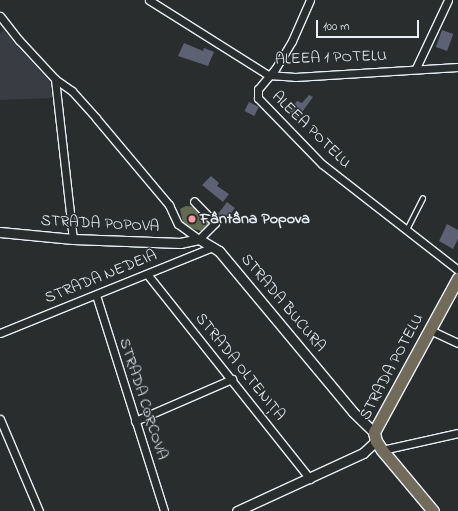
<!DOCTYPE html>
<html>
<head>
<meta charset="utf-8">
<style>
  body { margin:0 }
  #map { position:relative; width:458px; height:511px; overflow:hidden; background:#2a2d2e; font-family:"Indie Flower",sans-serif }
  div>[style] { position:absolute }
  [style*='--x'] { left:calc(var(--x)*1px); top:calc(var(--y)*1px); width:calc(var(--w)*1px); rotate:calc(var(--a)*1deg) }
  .built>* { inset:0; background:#393d43 }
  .green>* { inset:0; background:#626a50 }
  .building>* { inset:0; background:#5c6173; transform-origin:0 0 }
  .roads { filter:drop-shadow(1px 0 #e8f1f8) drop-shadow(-1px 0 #e8f1f8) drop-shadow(0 1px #e8f1f8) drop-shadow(0 -1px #e8f1f8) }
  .lane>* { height:3.5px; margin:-1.75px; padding:0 1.75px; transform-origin:1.75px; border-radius:1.75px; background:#2a2d2e }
  .street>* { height:7px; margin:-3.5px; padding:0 3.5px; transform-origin:3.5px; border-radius:3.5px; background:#2a2d2e }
  .secondary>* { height:9px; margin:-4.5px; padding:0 4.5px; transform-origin:4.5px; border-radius:4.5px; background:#2a2d2e }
  .primary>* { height:11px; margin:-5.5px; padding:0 5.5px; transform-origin:5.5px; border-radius:5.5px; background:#736b5a }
  .dots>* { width:11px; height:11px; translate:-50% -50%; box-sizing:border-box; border:2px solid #2a2d2e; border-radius:50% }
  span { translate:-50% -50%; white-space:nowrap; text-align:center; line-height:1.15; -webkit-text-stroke:3px #2a2d2e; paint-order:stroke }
  .street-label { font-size:16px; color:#e8f1f8 }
  .poi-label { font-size:16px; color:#e8f1f8; font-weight:700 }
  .left { translate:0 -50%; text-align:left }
  .scale { position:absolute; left:316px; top:20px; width:103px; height:18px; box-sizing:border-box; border:2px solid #e8f1f8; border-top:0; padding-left:5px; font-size:12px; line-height:14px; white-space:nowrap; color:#e8f1f8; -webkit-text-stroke:3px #2a2d2e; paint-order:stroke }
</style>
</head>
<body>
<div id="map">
  <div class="built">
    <div style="clip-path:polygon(3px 30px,50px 82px,52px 98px,0 100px,0 34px)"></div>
  </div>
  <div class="green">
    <div style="clip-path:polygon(186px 206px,197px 207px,211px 225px,204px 232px,188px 227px,183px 223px,180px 209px)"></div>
  </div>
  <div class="building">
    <div style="left:442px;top:30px;width:12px;height:18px;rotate:20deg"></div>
    <div style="clip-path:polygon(184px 43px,203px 51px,204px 48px,214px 52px,208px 66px,178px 56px)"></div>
    <div style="clip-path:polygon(309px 95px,313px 97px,297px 119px,289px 112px,297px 101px,302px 103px)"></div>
    <div style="left:249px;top:102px;width:11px;height:10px;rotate:27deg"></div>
    <div style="clip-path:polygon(211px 176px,219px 183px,217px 186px,229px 194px,223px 202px,202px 185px)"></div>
    <div style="left:227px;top:202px;width:10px;height:15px;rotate:37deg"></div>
    <div style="clip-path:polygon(447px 224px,458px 230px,458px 239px,453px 249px,439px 241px)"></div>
  </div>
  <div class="roads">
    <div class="lane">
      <div style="--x:407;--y:230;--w:35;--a:-63"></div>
    </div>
    <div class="street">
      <div style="--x:149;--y:0;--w:141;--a:32.2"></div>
      <div style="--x:268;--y:75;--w:27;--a:4"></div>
      <div style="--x:295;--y:77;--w:163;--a:-3.5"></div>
      <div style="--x:310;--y:0;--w:45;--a:113.7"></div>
      <div style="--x:292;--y:41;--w:33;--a:121"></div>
      <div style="--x:275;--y:69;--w:26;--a:130"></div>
      <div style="--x:258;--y:89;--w:9;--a:90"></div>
      <div style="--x:258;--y:98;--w:92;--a:45.9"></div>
      <div style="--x:322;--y:164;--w:172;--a:37.9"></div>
      <div style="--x:0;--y:16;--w:31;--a:52"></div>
      <div style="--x:19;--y:40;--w:53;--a:47.3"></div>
      <div style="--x:55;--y:79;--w:21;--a:35"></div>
      <div style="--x:72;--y:91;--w:36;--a:48"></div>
      <div style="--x:96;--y:118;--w:114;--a:50"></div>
      <div style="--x:169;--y:205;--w:21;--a:65"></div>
      <div style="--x:178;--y:224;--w:26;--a:36"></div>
      <div style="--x:199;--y:239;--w:23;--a:-45"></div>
      <div style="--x:215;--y:223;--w:30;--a:-134"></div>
      <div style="--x:416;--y:68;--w:75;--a:-64.8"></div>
      <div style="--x:55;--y:79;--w:161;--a:83.6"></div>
      <div style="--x:147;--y:274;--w:262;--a:51.5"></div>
      <div style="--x:96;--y:295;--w:226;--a:72.5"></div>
      <div style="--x:430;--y:330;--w:31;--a:25"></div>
      <div style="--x:0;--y:333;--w:230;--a:-22"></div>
      <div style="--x:0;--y:419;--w:100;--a:67"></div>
      <div style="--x:135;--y:421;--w:106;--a:-23.4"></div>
      <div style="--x:382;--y:450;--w:78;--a:-12.6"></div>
    </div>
    <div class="secondary">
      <div style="--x:0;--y:232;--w:73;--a:5.5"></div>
      <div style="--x:73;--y:239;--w:107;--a:2.1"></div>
      <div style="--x:180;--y:243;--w:19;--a:-12"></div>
      <div style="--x:199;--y:239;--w:23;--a:31"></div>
      <div style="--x:219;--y:251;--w:209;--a:50.2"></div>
      <div style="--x:353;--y:412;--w:29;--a:44"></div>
      <div style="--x:237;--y:511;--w:139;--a:-24.7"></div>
      <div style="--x:363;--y:453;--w:18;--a:-43"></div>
    </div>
    <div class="primary">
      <div style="--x:433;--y:511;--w:80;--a:-129.9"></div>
      <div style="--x:382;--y:450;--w:11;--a:-124"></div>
      <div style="--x:376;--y:441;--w:9;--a:-103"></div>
      <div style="--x:374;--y:432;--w:175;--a:-61.4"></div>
    </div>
  </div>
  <div class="dots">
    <div style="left:192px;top:219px;background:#ff9aa2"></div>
  </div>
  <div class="street-label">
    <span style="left:331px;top:58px;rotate:-2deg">ALEEA 1 POTELU</span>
    <span style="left:311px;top:130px;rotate:44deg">ALEEA POTELU</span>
    <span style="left:100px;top:224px;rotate:3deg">STRADA POPOVA</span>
    <span style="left:101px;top:277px;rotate:-22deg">STRADA NEDEIA</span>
    <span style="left:283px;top:303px;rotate:50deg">STRADA BUCURA</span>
    <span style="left:240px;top:367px;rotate:51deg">STRADA OLTENIȚA</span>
    <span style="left:392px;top:367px;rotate:-62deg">STRADA POTELU</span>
    <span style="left:143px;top:399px;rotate:72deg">STRADA CORCOVA</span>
  </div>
  <div class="poi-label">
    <span class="left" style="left:200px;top:219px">Fântâna Popova</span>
  </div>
  <div class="scale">100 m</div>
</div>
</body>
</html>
